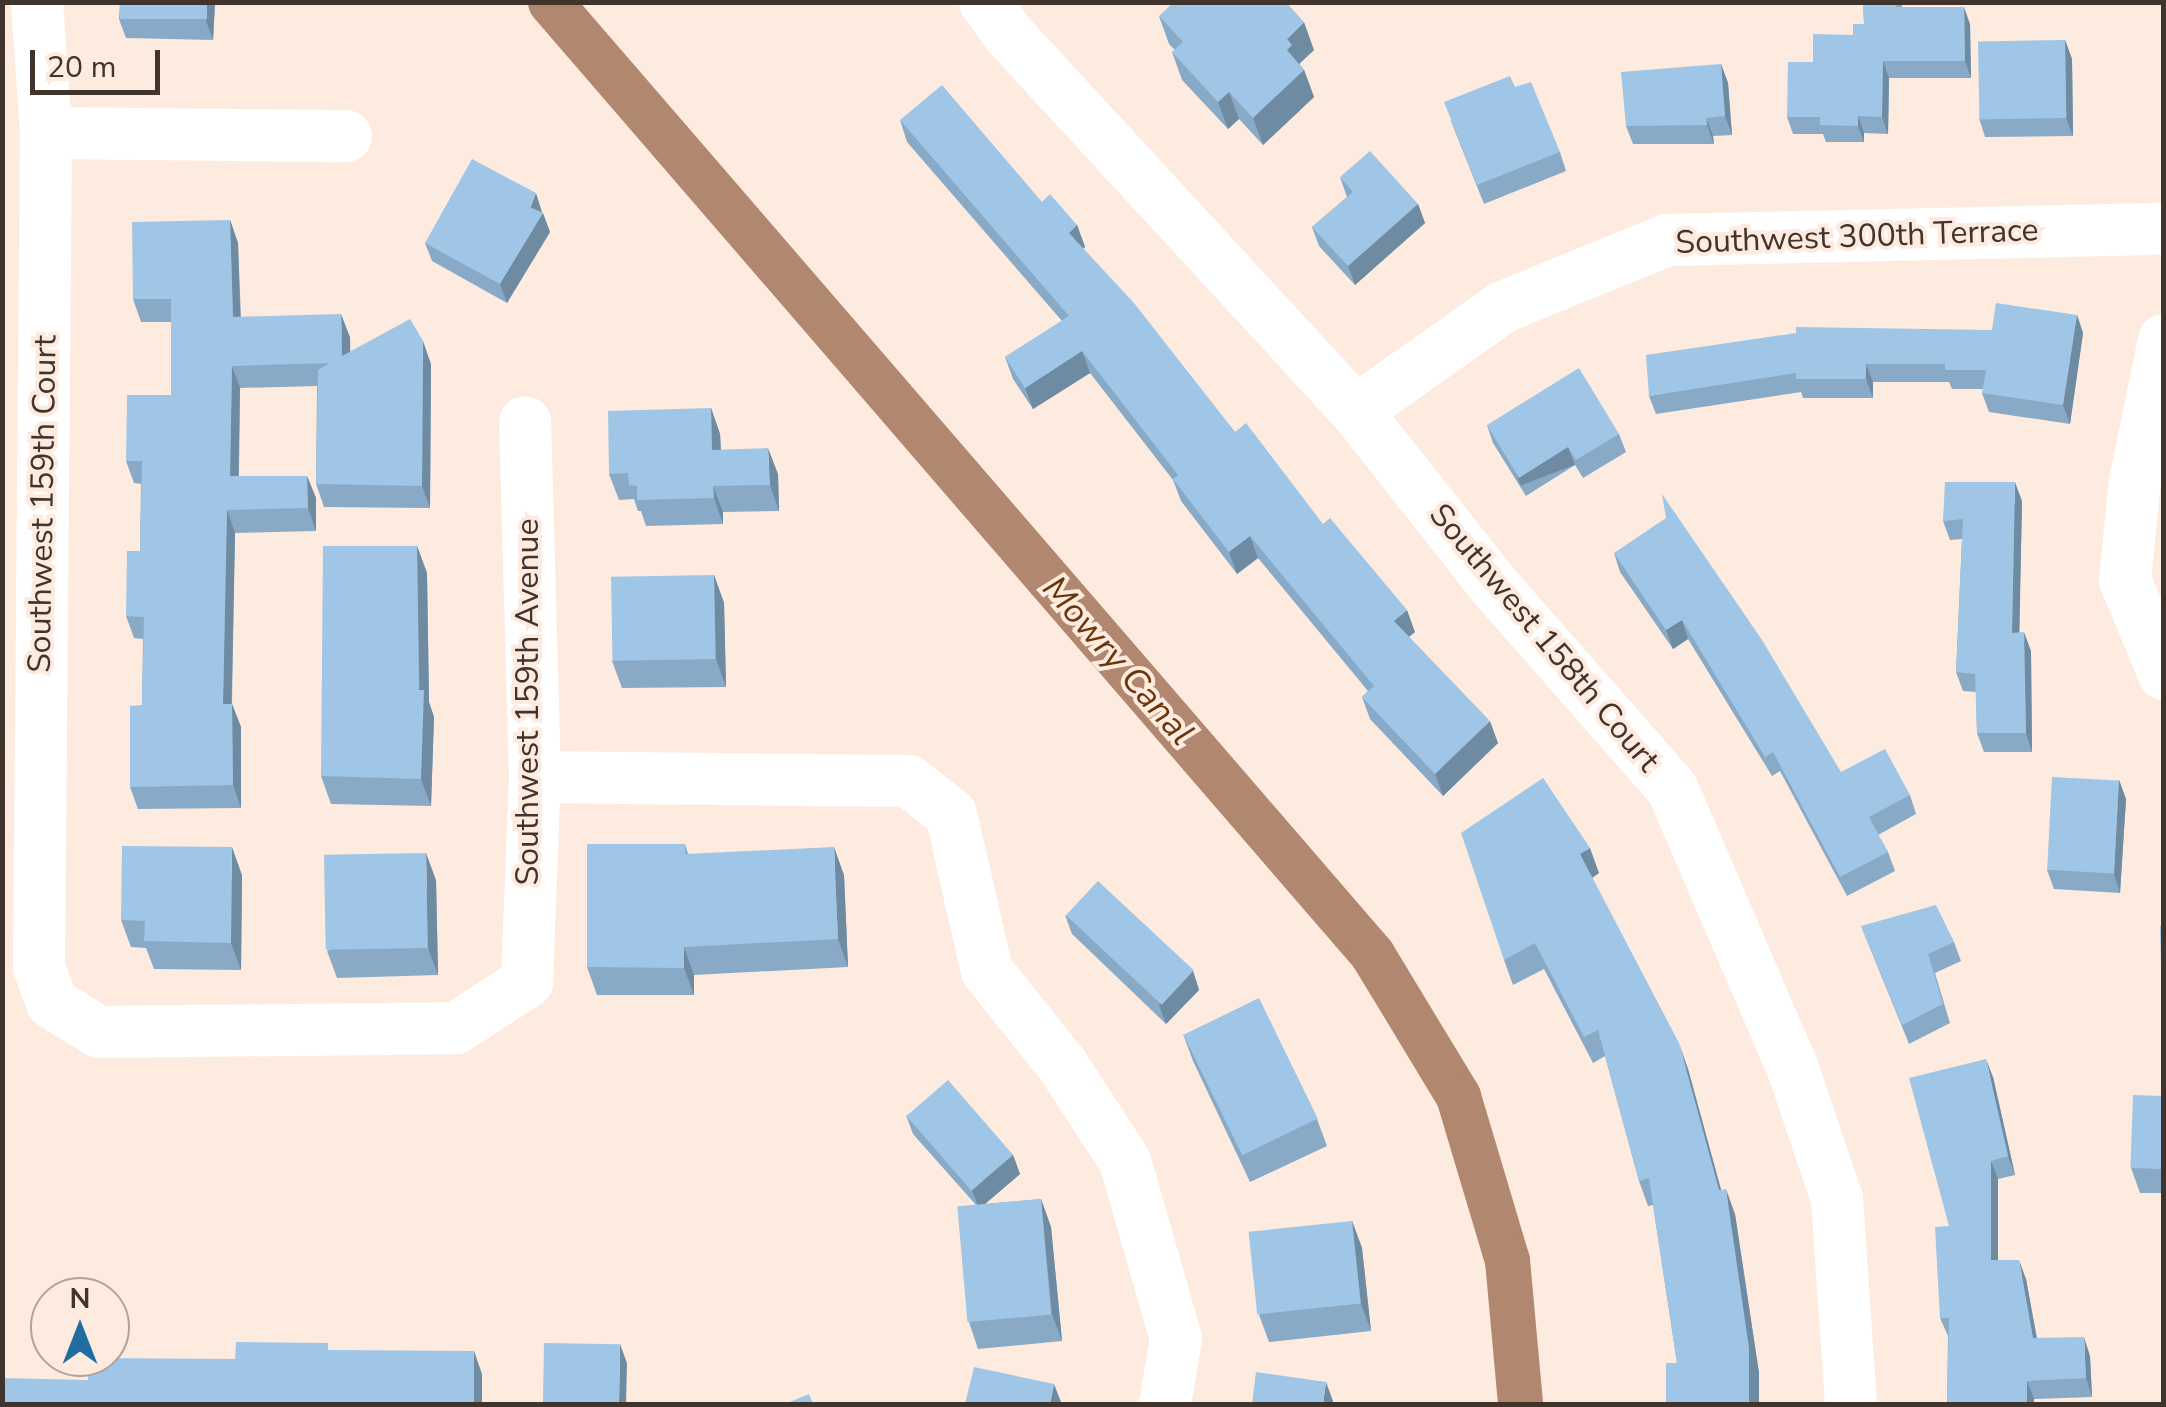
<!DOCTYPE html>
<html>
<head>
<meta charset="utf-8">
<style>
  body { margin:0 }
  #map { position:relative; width:2166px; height:1407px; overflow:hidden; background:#feebdf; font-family:"Nunito Sans",sans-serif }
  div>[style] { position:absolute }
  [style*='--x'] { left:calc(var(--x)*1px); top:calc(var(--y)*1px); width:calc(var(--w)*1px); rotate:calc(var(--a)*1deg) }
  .canal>* { height:45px; margin:-22.5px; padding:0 22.5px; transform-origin:22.5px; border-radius:22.5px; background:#b1886f }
  .street>* { height:52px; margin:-26px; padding:0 26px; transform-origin:26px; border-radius:26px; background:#fff }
  .wall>* { inset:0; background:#89aac7 }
  .shaded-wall>* { inset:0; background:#6f8ba2; transform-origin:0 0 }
  .building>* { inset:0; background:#9fc6e7; transform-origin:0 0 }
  span { translate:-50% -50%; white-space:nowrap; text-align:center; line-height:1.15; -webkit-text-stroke:8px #feebdf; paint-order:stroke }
  .street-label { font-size:32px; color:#40342d }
  .water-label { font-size:35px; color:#6c360c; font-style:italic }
  .frame { position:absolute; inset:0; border:5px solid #40342d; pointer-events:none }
  .north { position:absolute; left:30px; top:1277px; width:100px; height:100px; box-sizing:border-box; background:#feebdf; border:2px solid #b2a298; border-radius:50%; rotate:0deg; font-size:28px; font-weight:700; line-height:40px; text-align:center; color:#40342d }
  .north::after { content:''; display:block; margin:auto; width:35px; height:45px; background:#226da0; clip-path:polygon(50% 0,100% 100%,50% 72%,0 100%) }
  .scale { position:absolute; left:30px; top:50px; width:130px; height:45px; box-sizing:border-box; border:5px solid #40342d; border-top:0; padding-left:12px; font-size:30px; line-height:35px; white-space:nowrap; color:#40342d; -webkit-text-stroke:8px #feebdf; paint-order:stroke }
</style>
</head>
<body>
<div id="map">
  <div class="canal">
    <div style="--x:550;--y:2;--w:1258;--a:49.19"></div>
    <div style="--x:1372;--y:954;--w:166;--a:58.8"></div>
    <div style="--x:1458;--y:1096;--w:171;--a:73.4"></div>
    <div style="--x:1507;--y:1260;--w:145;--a:84.8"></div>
  </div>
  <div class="street">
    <div style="--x:37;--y:2;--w:131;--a:86.1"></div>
    <div style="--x:46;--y:133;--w:834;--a:90.48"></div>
    <div style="--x:39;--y:967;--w:38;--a:70"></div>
    <div style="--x:52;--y:1003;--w:55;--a:31.7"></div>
    <div style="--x:99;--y:1032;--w:357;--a:-0.6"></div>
    <div style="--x:456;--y:1028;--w:85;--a:-32.9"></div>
    <div style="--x:527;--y:982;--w:205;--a:-87.8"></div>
    <div style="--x:535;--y:777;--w:355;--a:-91.6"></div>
    <div style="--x:985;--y:2;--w:41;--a:54"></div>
    <div style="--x:1009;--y:35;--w:512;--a:47.3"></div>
    <div style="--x:1356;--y:411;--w:226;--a:51.7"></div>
    <div style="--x:1496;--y:588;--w:266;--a:48.7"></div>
    <div style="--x:1672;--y:788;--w:306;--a:66.7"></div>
    <div style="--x:1793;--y:1069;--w:137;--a:71.3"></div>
    <div style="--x:1837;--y:1199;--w:205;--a:86.1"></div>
    <div style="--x:46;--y:133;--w:300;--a:0.6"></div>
    <div style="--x:2164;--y:340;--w:144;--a:101.6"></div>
    <div style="--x:2135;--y:481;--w:100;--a:95.8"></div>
    <div style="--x:2125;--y:580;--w:102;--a:67.5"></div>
    <div style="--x:1356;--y:411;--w:180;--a:-35.3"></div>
    <div style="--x:1503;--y:307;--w:177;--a:-22.2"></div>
    <div style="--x:1667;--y:240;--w:497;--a:-1.3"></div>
    <div style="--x:535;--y:777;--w:374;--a:0.6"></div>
    <div style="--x:909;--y:781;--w:53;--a:38.2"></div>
    <div style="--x:951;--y:814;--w:161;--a:77.1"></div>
    <div style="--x:987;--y:971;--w:122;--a:51.3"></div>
    <div style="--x:1063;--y:1066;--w:113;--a:56.9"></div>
    <div style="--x:1125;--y:1161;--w:185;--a:74"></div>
    <div style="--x:1176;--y:1339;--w:66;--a:99.6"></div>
  </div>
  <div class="wall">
    <div style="clip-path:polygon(120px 2px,215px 2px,213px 40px,126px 38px,119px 19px)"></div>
    <div style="clip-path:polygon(1863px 2px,1902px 2px,1902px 7px,1970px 24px,1971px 78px,1889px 78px,1888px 134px,1864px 133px,1864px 142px,1826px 142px,1823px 134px,1793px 134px,1787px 117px,1813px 62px,1853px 35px,1864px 24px)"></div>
    <div style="clip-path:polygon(1159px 16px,1314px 50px,1299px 64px,1304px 70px,1314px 97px,1263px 145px,1239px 119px,1228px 129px,1182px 80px,1172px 52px,1175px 50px,1169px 44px)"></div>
    <div style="clip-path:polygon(2065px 40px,2072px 59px,2073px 136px,1985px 137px,1979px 118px)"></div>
    <div style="clip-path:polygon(1721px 64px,1728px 83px,1732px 135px,1713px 136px,1714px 144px,1633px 144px,1626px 126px)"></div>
    <div style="clip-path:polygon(1515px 87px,1560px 152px,1566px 171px,1484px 204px,1451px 121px)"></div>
    <div style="clip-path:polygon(900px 120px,1042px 202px,1077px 225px,1085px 247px,1083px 249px,1235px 432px,1323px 524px,1415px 632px,1409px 637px,1498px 743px,1443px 796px,1370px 719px,1362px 697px,1368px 691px,1258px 558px,1237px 574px,1181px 501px,1173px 480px,1090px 373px,1033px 409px,1013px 379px,1005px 357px,1062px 321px,907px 142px)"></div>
    <div style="clip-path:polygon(1340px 177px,1418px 204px,1425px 223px,1355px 285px,1319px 246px,1312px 227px,1347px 197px)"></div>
    <div style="clip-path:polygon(542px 212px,550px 232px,507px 303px,432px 261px,425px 243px)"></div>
    <div style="clip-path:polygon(230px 220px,238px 243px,241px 317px,350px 337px,350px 352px,431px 364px,430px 508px,324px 507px,316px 484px,317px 386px,240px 388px,239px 476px,307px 476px,316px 498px,316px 531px,235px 533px,232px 704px,241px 727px,241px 808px,138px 809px,130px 787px,142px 705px,143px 639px,134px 638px,126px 616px,140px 551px,141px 484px,134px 483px,126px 461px,171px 395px,171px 322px,141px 322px,133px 299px)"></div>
    <div style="clip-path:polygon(2077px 315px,2083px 333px,2070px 424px,1989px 412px,1982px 393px,1983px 389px,1952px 389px,1949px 382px,1873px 382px,1873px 398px,1803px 398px,1801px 392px,1656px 414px,1649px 396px)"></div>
    <div style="clip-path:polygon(711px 408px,720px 434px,721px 450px,778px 474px,779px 511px,723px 512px,723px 524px,646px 526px,641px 511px,638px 511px,634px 499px,619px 500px,609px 474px)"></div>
    <div style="clip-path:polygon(1487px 425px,1619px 434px,1626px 452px,1583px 478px,1575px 465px,1526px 496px,1493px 443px)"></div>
    <div style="clip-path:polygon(2022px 501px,2019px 633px,2031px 651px,2032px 752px,1984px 752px,1977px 733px,1976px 692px,1963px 691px,1956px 672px,1962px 539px,1950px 540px,1943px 521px)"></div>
    <div style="clip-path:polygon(417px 546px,427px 573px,429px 702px,434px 717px,431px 806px,331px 804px,321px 776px)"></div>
    <div style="clip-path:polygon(1614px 553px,1841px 772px,1910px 795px,1916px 814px,1878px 835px,1888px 852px,1895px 871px,1847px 896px,1780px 771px,1772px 776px,1688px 639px,1673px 649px,1620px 572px)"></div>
    <div style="clip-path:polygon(714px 575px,724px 603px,726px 687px,622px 688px,612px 661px)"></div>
    <div style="clip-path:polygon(1543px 778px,1599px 873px,1592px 878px,1688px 1069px,1721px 1190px,1735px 1214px,1759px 1373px,1759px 1404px,1677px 1363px,1653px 1205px,1648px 1206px,1639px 1181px,1605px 1056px,1593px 1063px,1544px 969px,1513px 985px,1504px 960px)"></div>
    <div style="clip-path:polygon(2119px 780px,2126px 799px,2120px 893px,2054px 889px,2047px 870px)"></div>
    <div style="clip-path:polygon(685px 844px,688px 854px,844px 875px,848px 967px,694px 975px,694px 995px,597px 995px,587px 967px)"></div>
    <div style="clip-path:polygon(242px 875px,241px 970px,154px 969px,146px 948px,131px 947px,121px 920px)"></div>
    <div style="clip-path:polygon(436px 880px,438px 975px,337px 978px,327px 951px)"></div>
    <div style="clip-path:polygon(1065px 915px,1193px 971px,1199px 990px,1166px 1024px,1072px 934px)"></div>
    <div style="clip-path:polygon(1861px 926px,1954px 942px,1961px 961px,1935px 973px,1950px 1023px,1909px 1044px)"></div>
    <div style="clip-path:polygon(1183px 1034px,1317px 1119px,1327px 1146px,1250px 1182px,1193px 1061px)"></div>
    <div style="clip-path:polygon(1993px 1077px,2015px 1175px,1998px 1179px,1998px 1260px,2026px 1279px,2037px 1338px,2090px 1356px,2092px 1397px,2034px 1399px,2034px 1404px,1947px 1404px,1948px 1336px,1940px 1318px,1949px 1226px)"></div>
    <div style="clip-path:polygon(2164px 1096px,2164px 1193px,2140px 1193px,2131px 1168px)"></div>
    <div style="clip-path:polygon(906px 1115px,1013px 1155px,1020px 1174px,985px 1204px,1041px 1199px,1051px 1227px,1062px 1341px,978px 1349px,969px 1322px,976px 1205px,913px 1134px)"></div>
    <div style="clip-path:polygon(1352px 1221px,1362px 1248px,1371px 1331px,1269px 1342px,1259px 1315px)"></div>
  </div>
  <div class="shaded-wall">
    <div style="clip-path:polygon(207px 2px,215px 2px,213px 40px,206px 21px)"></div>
    <div style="clip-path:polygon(1964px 7px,1970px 24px,1971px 78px,1965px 61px)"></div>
    <div style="clip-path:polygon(1304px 22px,1314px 50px,1299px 64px,1304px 70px,1314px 97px,1263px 145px,1253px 118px,1287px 50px,1287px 39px)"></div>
    <div style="clip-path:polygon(2065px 40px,2072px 59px,2073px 136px,2066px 118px)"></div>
    <div style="clip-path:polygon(1883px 61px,1889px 78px,1888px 134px,1882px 117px)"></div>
    <div style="clip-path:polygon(1721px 64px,1728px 83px,1732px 135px,1725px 116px)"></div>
    <div style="clip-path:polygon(1229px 92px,1239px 119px,1228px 129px,1218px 102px)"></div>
    <div style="clip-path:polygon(1858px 116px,1864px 133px,1864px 142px,1858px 126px)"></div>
    <div style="clip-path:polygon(1706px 118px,1713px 136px,1714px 144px,1707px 125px)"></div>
    <div style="clip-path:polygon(536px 193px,542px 212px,541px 216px,543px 213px,550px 232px,507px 303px,500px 284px)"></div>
    <div style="clip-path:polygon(1418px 204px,1425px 223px,1355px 285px,1348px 266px)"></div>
    <div style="clip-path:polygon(230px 220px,238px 243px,241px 340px,233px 317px)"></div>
    <div style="clip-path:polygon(1077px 225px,1085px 247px,1077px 255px,1069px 233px)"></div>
    <div style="clip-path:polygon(341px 314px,350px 337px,351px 379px,342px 356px)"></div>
    <div style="clip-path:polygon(2077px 315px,2083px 333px,2070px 424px,2063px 405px)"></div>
    <div style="clip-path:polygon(423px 341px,431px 364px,430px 508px,422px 486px)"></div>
    <div style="clip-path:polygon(1082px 351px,1090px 373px,1033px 409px,1025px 388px)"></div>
    <div style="clip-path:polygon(1866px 364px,1873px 382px,1873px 398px,1866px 379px)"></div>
    <div style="clip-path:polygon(232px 366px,240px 388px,238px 498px,230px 476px)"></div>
    <div style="clip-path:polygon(711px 408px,720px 434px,722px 476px,712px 450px)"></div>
    <div style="left:1568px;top:447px;width:19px;height:58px;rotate:69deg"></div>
    <div style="clip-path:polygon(768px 448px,778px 474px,779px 511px,770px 485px)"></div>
    <div style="clip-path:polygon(307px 476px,316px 498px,316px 531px,308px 508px)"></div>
    <div style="clip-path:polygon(2015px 482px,2022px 501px,2019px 652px,2012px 633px)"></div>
    <div style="clip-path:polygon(713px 486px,723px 512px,723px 524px,714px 498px)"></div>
    <div style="clip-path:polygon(227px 510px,235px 533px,231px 727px,223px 704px)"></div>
    <div style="clip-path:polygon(1250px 536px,1258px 558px,1237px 574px,1229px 552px)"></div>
    <div style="clip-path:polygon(417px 546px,427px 573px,429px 702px,434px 717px,431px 806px,421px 779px)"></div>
    <div style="clip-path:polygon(714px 575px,724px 603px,726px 687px,716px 659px)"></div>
    <div style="clip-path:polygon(1407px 610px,1415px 632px,1402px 642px,1394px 621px)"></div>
    <div style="clip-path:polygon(1682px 620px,1688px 639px,1673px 649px,1666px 630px)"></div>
    <div style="clip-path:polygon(2024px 632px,2031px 651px,2032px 752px,2026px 733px)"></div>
    <div style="clip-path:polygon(232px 704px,241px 727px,241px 808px,233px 785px)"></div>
    <div style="clip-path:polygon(1490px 721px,1498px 743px,1443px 796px,1435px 774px)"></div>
    <div style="clip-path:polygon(2119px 780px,2126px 799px,2120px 893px,2114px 874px)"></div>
    <div style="clip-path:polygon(232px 847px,242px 875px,241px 970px,231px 943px)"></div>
    <div style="clip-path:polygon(834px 847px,844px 875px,848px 967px,838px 939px)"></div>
    <div style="clip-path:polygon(1590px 848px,1599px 873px,1589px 880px,1580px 854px)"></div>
    <div style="clip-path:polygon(426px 853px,436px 880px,438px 975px,428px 948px)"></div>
    <div style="clip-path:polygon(684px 947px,694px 975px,694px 995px,684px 968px)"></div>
    <div style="clip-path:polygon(1193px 971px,1199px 990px,1166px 1024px,1159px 1005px)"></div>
    <div style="clip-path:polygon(1679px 1043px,1688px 1069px,1728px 1215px,1719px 1190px)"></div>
    <div style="clip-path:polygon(1986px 1059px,1993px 1077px,2015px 1175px,2008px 1156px)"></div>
    <div style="clip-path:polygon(1013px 1155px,1020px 1174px,979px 1209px,972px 1190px)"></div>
    <div style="clip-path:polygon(1991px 1161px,1998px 1179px,1998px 1279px,1991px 1260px)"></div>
    <div style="clip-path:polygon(1726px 1189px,1735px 1214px,1759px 1373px,1759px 1404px,1749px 1404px)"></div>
    <div style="clip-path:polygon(1041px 1199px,1051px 1227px,1062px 1341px,1052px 1314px)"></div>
    <div style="clip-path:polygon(1352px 1221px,1362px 1248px,1371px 1331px,1361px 1304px)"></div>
    <div style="clip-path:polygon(2019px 1260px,2026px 1279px,2040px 1357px,2033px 1338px)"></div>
    <div style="clip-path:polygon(2084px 1337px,2090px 1356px,2092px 1397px,2086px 1378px)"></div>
    <div style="clip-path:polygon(620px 1344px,627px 1363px,626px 1404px,619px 1404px)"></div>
    <div style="clip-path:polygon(474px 1351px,482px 1374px,482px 1404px,474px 1404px)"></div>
    <div style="clip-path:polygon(2027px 1381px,2034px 1399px,2034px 1404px,2027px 1404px)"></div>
    <div style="clip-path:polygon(1326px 1382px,1333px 1401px,1333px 1404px,1323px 1404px)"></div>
    <div style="clip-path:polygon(1054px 1384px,1061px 1402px,1061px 1404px,1050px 1404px)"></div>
  </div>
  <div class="building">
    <div style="left:120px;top:2px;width:87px;height:17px"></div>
    <div style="clip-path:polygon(1174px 2px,1286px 2px,1304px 22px,1287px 39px,1292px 45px,1287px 50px,1304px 70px,1253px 118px,1229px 92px,1218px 102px,1172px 52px,1183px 42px,1159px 16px)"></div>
    <div style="clip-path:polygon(1863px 2px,1896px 2px,1896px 7px,1964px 7px,1965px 61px,1883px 61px,1882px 117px,1858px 116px,1858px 126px,1820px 125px,1820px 117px,1787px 117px,1788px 62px,1813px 62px,1813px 34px,1853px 35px,1853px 24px,1864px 24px)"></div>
    <div style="left:2065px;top:40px;width:78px;height:87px;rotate:89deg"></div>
    <div style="clip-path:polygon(1721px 64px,1725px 116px,1706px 118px,1707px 125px,1626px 126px,1621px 72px)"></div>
    <div style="clip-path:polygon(1510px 76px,1515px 87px,1531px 82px,1560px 152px,1477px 185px,1444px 102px)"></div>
    <div style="clip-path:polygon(942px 85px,1042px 202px,1050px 194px,1077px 225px,1069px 233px,1134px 303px,1235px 432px,1246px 423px,1323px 524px,1330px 518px,1407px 610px,1394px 621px,1490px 721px,1435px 774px,1362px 697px,1374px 686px,1250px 536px,1229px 552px,1173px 479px,1178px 475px,1082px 351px,1025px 388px,1005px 357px,1069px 316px,900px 120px)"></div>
    <div style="clip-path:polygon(1370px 151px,1418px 204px,1348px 266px,1312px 227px,1353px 192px,1340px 177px)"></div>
    <div style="clip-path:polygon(472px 159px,536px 193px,530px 207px,543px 213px,500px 284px,425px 243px)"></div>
    <div style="clip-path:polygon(230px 220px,233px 317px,341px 314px,342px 356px,410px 319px,423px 341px,422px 486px,316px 484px,318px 370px,330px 363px,232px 366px,230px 476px,307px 476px,308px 508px,227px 510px,223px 704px,232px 704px,233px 785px,130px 787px,130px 706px,142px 705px,144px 617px,126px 616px,127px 551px,140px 551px,142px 461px,126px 461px,127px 395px,171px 395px,171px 299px,133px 299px,132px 222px)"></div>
    <div style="clip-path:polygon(1996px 303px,2077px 315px,2063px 405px,1982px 393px,1986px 370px,1945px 370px,1945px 364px,1866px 364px,1866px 379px,1796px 379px,1796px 373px,1649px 396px,1646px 355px,1796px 333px,1796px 327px,1992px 330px)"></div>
    <div style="clip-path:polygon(1579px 368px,1619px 434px,1576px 460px,1568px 447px,1519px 478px,1487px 425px)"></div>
    <div style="clip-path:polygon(711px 408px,712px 450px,768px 448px,770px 485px,713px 486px,714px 498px,637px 500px,637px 486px,629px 485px,628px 473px,609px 474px,608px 411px)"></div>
    <div style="clip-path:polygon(1945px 482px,2015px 482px,2012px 633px,2024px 632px,2026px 733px,1977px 733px,1975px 674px,1956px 672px,1963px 519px,1943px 521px)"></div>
    <div style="clip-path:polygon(1662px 494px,1762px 640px,1841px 772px,1885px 749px,1910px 795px,1869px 817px,1888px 852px,1840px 877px,1773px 752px,1765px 757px,1682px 620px,1666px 630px,1614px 553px,1666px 518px)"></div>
    <div style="clip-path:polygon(323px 546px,417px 546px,419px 690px,424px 690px,421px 779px,321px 776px)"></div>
    <div style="left:714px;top:575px;width:84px;height:103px;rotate:89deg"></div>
    <div style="left:2052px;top:777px;width:67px;height:93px;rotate:3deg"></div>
    <div style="clip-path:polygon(1543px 778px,1590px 848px,1580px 854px,1679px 1043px,1719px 1190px,1726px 1189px,1749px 1348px,1749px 1404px,1666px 1404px,1666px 1363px,1677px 1363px,1649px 1178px,1639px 1181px,1598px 1030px,1584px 1037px,1535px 943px,1504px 960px,1461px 833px)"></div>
    <div style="clip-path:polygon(587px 844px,685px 844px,685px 854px,834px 847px,838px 939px,684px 947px,684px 968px,587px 967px)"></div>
    <div style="clip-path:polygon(122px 846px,232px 847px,231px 943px,144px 941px,145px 921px,121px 920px)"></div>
    <div style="left:426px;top:853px;width:95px;height:102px;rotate:89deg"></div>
    <div style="left:1098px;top:881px;width:131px;height:47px;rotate:43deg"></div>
    <div style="clip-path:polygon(1936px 905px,1954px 942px,1928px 954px,1943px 1004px,1902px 1025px,1861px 926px)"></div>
    <div style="clip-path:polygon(2160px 926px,2164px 926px,2164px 1089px)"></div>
    <div style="left:1259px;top:998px;width:134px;height:84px;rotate:64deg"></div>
    <div style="clip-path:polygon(1986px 1059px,2008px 1156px,1991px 1161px,1991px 1260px,2019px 1260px,2033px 1338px,2084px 1337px,2086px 1378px,2027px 1381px,2027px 1404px,1947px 1404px,1949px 1318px,1940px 1318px,1935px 1227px,1949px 1226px,1909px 1078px)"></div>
    <div style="left:948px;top:1080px;width:99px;height:55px;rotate:49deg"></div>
    <div style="left:2133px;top:1095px;width:31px;height:73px;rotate:2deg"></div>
    <div style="left:1041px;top:1199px;width:116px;height:84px;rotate:85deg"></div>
    <div style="left:1352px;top:1221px;width:83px;height:104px;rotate:84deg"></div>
    <div style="clip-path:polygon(236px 1342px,328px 1343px,328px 1350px,474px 1351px,474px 1404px,2px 1404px,2px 1378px,88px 1380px,88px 1358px,235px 1359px)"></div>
    <div style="left:544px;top:1343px;width:76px;height:61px;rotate:1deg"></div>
    <div style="clip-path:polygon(974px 1367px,1054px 1384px,1050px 1404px,965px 1404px)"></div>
    <div style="clip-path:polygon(1256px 1372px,1326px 1382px,1323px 1404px,1252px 1404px)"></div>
    <div style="clip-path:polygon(809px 1394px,813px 1404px,785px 1404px)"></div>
  </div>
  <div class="street-label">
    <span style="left:1857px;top:237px;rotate:-2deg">Southwest 300th Terrace</span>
    <span style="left:43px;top:504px;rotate:-89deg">Southwest 159th Court</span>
    <span style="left:1544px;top:638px;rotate:50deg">Southwest 158th Court</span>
    <span style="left:528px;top:702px;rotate:-90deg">Southwest 159th Avenue</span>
  </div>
  <div class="water-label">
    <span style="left:1118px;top:661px;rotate:49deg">Mowry Canal</span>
  </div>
  <div class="frame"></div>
  <div class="north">N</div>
  <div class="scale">20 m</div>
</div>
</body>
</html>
